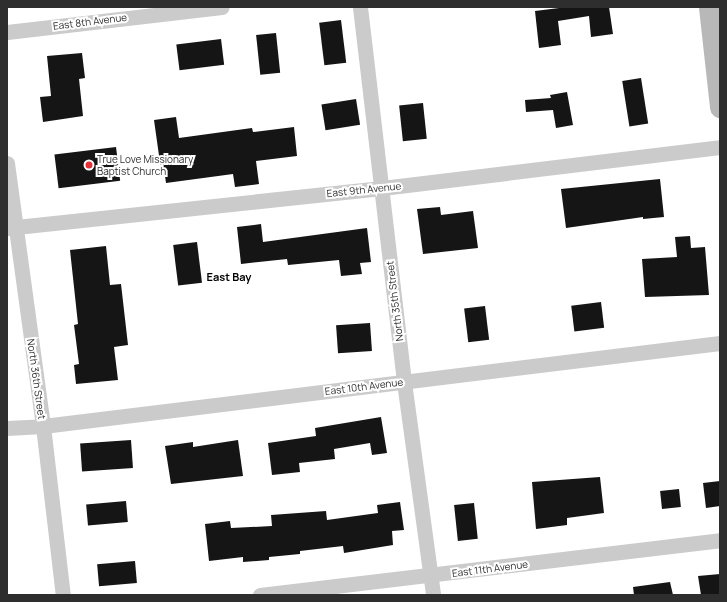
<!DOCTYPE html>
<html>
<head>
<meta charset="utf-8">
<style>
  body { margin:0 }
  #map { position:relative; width:727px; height:602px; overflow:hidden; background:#fff; font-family:Manrope,sans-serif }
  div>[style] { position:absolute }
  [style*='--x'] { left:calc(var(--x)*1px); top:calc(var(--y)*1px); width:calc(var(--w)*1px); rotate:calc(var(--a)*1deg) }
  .building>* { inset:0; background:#151515; transform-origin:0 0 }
  .street>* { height:15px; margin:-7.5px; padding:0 7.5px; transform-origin:7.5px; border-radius:7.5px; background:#cbcbcb }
  .secondary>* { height:21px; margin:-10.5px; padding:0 10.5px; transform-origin:10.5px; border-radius:10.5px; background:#b8b8b8 }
  .dots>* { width:11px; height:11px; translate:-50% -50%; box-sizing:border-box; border:2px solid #fff; border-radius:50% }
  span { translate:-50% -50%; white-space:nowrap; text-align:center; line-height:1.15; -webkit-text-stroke:4px #fff; paint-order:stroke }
  .street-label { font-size:10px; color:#2e2e2e }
  .poi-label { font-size:10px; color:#2e2e2e }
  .left { translate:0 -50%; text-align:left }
  .neighbourhood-label { font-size:11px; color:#000; font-weight:700 }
  .frame { position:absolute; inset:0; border:8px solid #2e2e2e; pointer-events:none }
</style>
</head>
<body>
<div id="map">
  <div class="building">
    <div style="clip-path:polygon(567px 7px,609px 7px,613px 34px,591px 37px,589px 16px,558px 21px,561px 45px,539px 48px,535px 11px)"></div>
    <div style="left:341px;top:20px;width:43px;height:22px;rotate:83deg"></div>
    <div style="left:276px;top:33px;width:40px;height:20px;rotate:84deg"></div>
    <div style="left:221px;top:39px;width:26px;height:45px;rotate:83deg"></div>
    <div style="clip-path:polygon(82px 53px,85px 78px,79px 79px,83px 116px,43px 122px,40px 97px,51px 96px,47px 56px)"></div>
    <div style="left:641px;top:78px;width:46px;height:19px;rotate:81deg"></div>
    <div style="clip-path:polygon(567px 92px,573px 125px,556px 128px,553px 110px,526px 112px,525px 100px,551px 98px,550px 95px)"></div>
    <div style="left:356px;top:99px;width:26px;height:35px;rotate:81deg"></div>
    <div style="left:423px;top:103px;width:36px;height:24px;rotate:84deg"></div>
    <div style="clip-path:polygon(176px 117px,179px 138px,252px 128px,253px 132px,294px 127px,297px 156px,256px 161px,259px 184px,235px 187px,233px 174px,166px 183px,165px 176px,162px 177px,154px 120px)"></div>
    <div style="left:116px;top:147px;width:34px;height:62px;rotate:83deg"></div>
    <div style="clip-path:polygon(660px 179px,664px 217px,643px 219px,643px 217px,566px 228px,561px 189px)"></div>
    <div style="clip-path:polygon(440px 207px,441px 215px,473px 211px,478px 248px,423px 254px,417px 209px)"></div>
    <div style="clip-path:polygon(261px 224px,263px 242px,367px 228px,371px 262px,360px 263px,362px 274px,341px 276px,339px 260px,288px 265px,287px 259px,241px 264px,237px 227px)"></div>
    <div style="clip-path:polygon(690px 236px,691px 248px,705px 247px,709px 295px,645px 297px,642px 259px,677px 257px,675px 237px)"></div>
    <div style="left:197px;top:242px;width:41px;height:24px;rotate:83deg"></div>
    <div style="clip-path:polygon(106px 246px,110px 285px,121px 284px,128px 345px,114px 347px,118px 380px,76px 384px,74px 365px,79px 364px,74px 325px,78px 324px,70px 250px)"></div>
    <div style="left:601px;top:302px;width:26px;height:30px;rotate:83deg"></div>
    <div style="left:485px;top:306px;width:34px;height:21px;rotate:83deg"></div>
    <div style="left:370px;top:323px;width:28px;height:34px;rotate:86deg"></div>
    <div style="clip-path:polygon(381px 417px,387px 453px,372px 455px,370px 443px,334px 449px,335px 459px,299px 463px,300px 472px,272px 475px,268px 443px,316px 436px,315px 428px)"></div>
    <div style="left:131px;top:440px;width:28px;height:51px;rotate:86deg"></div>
    <div style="clip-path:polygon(238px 440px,243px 476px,171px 484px,165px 446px,193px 442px,193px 447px)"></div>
    <div style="clip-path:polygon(600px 477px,604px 513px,567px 518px,567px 525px,536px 529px,532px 482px)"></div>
    <div style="clip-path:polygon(720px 481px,720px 506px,706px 508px,703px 483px)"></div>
    <div style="left:679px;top:489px;width:18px;height:19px;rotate:84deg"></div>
    <div style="left:126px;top:501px;width:21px;height:40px;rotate:85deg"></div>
    <div style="clip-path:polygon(400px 502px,404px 530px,392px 531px,393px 545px,344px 553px,343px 546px,300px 551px,300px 554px,269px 557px,269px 560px,243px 562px,243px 557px,209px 561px,205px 524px,230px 521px,231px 528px,272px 526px,271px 515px,326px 511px,327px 520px,378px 513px,377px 505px)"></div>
    <div style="left:474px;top:503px;width:36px;height:20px;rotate:84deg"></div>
    <div style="left:135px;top:561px;width:22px;height:38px;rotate:85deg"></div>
    <div style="clip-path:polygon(720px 574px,720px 595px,701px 595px,698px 576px)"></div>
    <div style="clip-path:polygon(670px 582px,673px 595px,634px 595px,633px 587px)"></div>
  </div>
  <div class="street">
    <div style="--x:360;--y:7;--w:378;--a:83.3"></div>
    <div style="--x:404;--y:382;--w:215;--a:82.2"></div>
    <div style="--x:7;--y:32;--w:216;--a:-6.6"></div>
    <div style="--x:7;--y:163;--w:265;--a:82.2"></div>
    <div style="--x:43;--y:426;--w:170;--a:83.3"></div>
    <div style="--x:7;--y:228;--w:377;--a:-6.1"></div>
    <div style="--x:382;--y:188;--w:340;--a:-6.9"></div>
    <div style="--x:7;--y:428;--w:36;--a:-3"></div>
    <div style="--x:43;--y:426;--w:682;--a:-6.99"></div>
    <div style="--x:260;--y:595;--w:463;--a:-6.8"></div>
  </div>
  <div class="secondary">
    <div style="--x:709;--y:7;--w:101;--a:83.7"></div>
  </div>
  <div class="dots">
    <div style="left:89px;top:165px;background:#e33236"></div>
  </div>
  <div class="street-label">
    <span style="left:90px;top:22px;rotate:-7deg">East 8th Avenue</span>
    <span style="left:364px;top:190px;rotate:-6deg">East 9th Avenue</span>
    <span style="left:395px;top:301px;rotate:-97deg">North 35th Street</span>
    <span style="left:36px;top:379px;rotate:82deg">North 36th Street</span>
    <span style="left:364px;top:387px;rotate:-7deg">East 10th Avenue</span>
    <span style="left:490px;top:569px;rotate:-7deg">East 11th Avenue</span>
  </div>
  <div class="poi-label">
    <span class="left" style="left:97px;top:165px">True Love Missionary<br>Baptist Church</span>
  </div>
  <div class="neighbourhood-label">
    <span style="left:229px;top:277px">East Bay</span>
  </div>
  <div class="frame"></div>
</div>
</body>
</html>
